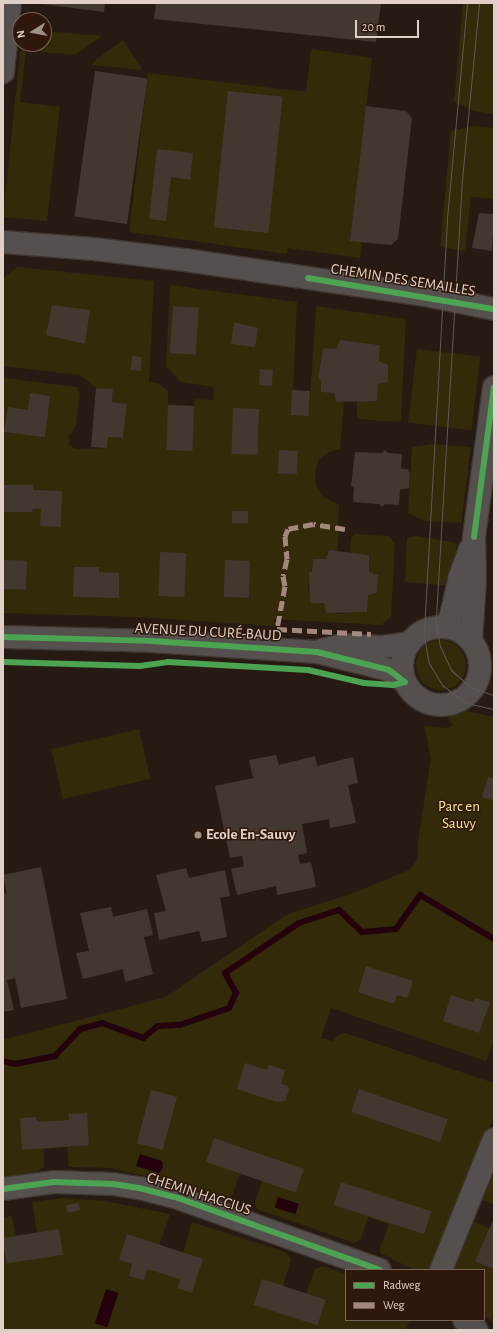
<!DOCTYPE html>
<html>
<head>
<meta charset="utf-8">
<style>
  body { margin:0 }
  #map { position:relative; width:497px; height:1333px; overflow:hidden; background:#271a13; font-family:"Alegreya Sans",sans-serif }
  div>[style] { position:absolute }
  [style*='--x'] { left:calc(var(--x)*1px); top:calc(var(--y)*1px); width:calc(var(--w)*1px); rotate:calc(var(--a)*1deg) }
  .green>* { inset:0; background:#322a08; transform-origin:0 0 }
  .round { border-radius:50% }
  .water>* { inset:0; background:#23020e; transform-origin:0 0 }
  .stream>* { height:6px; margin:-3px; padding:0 3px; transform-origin:3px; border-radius:3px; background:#23020e }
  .building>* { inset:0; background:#423830; transform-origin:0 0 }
  .roads { filter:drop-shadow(1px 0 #3f342e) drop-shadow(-1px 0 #3f342e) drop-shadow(0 1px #3f342e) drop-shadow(0 -1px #3f342e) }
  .minor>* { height:22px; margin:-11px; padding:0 11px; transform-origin:11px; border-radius:11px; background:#554f4d }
  .minor>.ring { margin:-11px; padding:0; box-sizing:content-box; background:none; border:22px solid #554f4d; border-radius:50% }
  .tram>* { height:1px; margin:-0.5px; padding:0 0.5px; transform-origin:0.5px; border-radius:0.5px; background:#5f5956 }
  .quiet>* { height:5px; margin-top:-2.5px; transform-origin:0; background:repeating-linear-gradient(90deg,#a5887d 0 10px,transparent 0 15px) }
  .cycleway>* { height:6px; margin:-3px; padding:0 3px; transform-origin:3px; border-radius:3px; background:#4ca352 }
  .dots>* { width:11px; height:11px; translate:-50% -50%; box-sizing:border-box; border:2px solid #2f180b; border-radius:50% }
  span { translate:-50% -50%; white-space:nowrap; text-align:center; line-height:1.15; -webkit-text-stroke:3px #2f180b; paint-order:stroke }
  .street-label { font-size:15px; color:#e0d0c7 }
  .park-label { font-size:15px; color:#f5e691 }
  .poi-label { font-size:15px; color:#e0d0c7; font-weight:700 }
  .left { translate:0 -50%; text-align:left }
  .frame { position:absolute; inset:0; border:4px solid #e0d0c7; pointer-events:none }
  .legend { position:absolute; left:345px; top:1269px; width:140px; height:52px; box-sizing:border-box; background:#2f180b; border:1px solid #766256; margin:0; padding:5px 7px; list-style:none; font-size:12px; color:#e0d0c7 }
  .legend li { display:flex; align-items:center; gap:8px; height:20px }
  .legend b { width:20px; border:1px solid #766256 }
  .north { position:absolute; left:12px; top:12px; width:40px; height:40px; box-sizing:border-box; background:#2f180b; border:1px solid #766256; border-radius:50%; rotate:259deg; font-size:11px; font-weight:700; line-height:16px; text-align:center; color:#e0d0c7 }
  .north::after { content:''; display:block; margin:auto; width:14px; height:18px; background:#9f9088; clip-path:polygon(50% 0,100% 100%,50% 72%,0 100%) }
  .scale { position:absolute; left:355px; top:20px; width:64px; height:18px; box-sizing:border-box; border:2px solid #e0d0c7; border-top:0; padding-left:5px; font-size:12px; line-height:14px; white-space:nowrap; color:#e0d0c7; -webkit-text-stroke:3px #2f180b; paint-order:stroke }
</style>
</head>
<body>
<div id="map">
  <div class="green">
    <div style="clip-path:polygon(463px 3px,494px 3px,494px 114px,474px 111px,454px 102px)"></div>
    <div style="clip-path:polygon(44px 31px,102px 36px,75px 55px,26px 50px,20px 102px,60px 107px,47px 221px,3px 217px,21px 44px,44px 44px)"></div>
    <div style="clip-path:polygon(123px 40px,143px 70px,92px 65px,93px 62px)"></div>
    <div style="clip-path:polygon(311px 49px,372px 58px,350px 241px,362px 242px,360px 258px,288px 248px,287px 254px,129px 232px,148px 73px,306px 92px)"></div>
    <div style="clip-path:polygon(473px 126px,494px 128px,494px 199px,471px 197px,465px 251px,440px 247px,451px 131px)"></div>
    <div style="clip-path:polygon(17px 267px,154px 281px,149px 382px,158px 383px,168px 391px,168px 405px,194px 406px,195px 399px,213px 400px,214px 387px,181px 382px,166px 366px,170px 285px,297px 302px,292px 415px,309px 415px,316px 306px,406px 319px,401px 420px,398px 422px,357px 419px,357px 400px,377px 401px,378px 384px,388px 382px,388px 365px,379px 361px,380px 345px,340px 340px,336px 349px,323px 348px,318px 378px,334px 393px,336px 402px,344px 402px,340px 449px,329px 452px,319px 459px,315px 472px,316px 486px,323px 497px,339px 505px,338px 551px,329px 550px,326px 559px,313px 559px,308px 588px,311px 592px,310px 603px,324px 603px,326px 613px,344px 614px,368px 595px,377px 593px,378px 575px,369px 572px,369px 555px,350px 554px,351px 538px,355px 534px,388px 536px,395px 543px,391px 617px,381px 625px,274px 619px,274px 626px,137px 617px,3px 613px,3px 378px,77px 387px,80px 393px,76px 425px,69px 436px,70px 445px,75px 449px,107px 448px,108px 437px,123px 438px,127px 404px,112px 402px,113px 389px,96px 388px,80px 375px,3px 366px,3px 278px)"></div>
    <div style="left:417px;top:349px;width:64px;height:74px;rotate:7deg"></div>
    <div style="clip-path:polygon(431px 444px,471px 447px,461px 523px,425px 521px,408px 513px,412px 447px)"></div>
    <div style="clip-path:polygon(416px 536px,457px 543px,452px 586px,405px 582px,407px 538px)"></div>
    <div class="round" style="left:416px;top:640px;width:50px;height:50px"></div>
    <div style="clip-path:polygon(466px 711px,494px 717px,494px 1042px,486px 1061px,331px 1008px,321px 1038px,333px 1041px,338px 1035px,345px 1033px,494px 1083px,494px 1117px,430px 1270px,414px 1270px,379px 1252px,389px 1224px,368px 1217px,361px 1239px,354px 1243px,257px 1209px,255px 1202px,262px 1181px,240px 1173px,233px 1194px,227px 1200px,179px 1184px,110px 1168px,69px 1167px,67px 1147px,44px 1149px,44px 1167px,36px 1172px,3px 1178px,3px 1040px,166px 997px,286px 915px,353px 893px,409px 870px,418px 859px,418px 841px,431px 758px,424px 726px,448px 728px,453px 725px,448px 717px)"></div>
    <div style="left:139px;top:729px;width:51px;height:90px;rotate:77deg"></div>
    <div style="clip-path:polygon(494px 1166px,494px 1205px,480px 1199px)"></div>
    <div style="clip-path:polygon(62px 1198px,105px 1201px,170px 1214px,159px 1245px,183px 1253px,192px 1222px,285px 1252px,291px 1259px,283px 1286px,293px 1290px,306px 1294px,315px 1269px,323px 1266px,346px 1274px,346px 1320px,410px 1320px,406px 1330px,3px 1330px,3px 1211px,5px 1217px,12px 1216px,16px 1237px,37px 1233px,32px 1202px)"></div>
    <div style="clip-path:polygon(494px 1218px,494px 1322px,484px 1316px,484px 1270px,452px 1270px,471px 1220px,489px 1228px)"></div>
  </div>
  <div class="water">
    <div style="clip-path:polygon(140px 1154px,162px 1161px,163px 1168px,159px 1173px,136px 1166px)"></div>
    <div style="left:278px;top:1197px;width:22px;height:11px;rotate:18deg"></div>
    <div style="left:106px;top:1289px;width:13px;height:36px;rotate:18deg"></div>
  </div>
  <div class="stream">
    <div style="--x:3;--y:1061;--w:12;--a:14"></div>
    <div style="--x:15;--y:1064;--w:41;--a:-11.3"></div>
    <div style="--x:55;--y:1056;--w:37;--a:-47"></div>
    <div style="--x:80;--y:1029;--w:23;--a:-15"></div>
    <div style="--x:102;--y:1023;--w:44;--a:20.1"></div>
    <div style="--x:143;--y:1038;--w:19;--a:-39"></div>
    <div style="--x:158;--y:1026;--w:22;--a:-3"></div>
    <div style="--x:180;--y:1025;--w:52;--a:-19.1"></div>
    <div style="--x:229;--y:1008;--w:17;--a:-65"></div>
    <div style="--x:236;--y:993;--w:23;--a:-119"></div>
    <div style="--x:225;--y:973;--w:89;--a:-34"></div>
    <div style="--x:299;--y:923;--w:42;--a:-18"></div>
    <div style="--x:339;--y:910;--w:32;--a:44"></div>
    <div style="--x:362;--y:932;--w:34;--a:-5"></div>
    <div style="--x:396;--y:929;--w:42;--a:-54.8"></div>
    <div style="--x:420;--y:895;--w:86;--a:30.7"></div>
  </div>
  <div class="building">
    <div style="clip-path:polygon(34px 3px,105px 3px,104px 12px)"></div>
    <div style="clip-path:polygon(156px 3px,381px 3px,376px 42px,154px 19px)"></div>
    <div style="left:95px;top:71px;width:53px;height:147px;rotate:8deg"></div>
    <div style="left:228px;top:91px;width:55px;height:137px;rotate:6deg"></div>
    <div style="clip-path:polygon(366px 106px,406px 111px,412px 118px,398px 239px,391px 245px,350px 241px)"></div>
    <div style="clip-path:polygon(157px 149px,193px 153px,190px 180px,171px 177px,166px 221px,149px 219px)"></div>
    <div style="clip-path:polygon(479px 213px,494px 214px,492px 251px,472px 248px)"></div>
    <div style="clip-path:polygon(52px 305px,90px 310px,85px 344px,46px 335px)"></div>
    <div style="left:173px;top:306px;width:26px;height:47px;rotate:4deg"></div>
    <div style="clip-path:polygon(234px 322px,258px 328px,255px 347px,231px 344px)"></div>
    <div style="clip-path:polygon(340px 340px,380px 345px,379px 361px,388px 365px,388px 382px,378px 384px,377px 401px,336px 402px,334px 393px,321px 392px,321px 381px,318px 378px,323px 348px,336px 349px)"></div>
    <div style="left:132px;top:356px;width:10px;height:14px;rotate:6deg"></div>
    <div style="left:260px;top:369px;width:13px;height:16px;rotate:4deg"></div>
    <div style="clip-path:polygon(96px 388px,113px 389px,112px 402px,127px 404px,123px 438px,108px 437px,107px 448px,91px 447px)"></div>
    <div style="left:292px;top:390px;width:18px;height:25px;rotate:3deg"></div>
    <div style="clip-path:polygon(30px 393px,50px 396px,45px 437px,4px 432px,8px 407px,28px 410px)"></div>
    <div style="left:168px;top:405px;width:26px;height:45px;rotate:2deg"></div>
    <div style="left:233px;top:408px;width:26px;height:46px;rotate:2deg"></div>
    <div style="left:279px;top:450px;width:19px;height:23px;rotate:3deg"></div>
    <div style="clip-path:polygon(385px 450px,388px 453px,402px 454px,401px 469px,407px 469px,410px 473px,409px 488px,400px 490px,399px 505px,385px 504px,382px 507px,379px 504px,353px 502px,354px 487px,351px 486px,355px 452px,382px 453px)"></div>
    <div style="clip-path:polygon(3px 485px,33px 485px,33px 490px,62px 491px,61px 527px,40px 526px,41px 509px,33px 509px,32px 512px,3px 512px)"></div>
    <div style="left:232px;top:511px;width:16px;height:12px"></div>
    <div style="clip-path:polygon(329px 550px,369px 555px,369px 572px,378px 575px,377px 593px,368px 595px,367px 612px,326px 613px,324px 603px,310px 603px,309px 573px,312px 571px,313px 559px,326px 559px)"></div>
    <div style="left:160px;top:552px;width:26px;height:44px;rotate:2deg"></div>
    <div style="left:3px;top:560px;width:24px;height:29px;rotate:2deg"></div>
    <div style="left:225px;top:560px;width:25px;height:37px;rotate:2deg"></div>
    <div style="clip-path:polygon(74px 567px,99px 567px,99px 572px,119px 573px,119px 598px,73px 597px)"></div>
    <div style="clip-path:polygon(276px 755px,279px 765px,315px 756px,317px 766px,353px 757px,358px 783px,348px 785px,356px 823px,330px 828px,329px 819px,302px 824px,307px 853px,298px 855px,300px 864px,311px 862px,316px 887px,277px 895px,276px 886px,237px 895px,231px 869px,244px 866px,242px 856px,230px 858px,215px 786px,253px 778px,249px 760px)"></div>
    <div style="clip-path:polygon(488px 777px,494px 778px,494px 801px,482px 797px)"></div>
    <div style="clip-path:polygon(41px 867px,67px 999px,21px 1008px,15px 978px,7px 980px,14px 1010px,3px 1012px,3px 891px,7px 895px,3px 875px)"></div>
    <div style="clip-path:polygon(186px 868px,189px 878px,225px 870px,230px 896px,220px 898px,227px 937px,202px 942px,199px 931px,159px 940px,154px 913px,166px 911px,156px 875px)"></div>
    <div style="clip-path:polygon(111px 907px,113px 917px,147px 909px,153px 935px,144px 937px,153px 974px,125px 982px,123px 969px,83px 979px,76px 953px,89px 951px,80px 913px)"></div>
    <div style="clip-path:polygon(366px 966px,413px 981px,407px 998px,397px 995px,394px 1004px,358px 992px)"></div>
    <div style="clip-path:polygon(451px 995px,473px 1002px,475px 998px,490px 1002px,479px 1033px,443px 1021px)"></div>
    <div style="clip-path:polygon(245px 1063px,267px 1070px,269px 1065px,285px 1070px,281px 1084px,288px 1086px,289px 1090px,285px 1101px,276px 1102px,237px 1089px)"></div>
    <div style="left:359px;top:1089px;width:94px;height:24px;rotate:19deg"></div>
    <div style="left:151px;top:1090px;width:27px;height:55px;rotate:15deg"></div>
    <div style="clip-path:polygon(87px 1113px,89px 1145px,22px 1150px,20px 1118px,36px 1117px,37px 1122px,69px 1120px,69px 1114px)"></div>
    <div style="left:214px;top:1138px;width:95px;height:25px;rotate:19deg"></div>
    <div style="left:341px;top:1182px;width:95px;height:24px;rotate:18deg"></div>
    <div style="clip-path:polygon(79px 1203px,80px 1210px,67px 1213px,66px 1205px)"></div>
    <div style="clip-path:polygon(494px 1218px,494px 1269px,475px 1261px)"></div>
    <div style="left:59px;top:1229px;width:26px;height:57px;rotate:81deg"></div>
    <div style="clip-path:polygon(127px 1234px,203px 1259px,192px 1293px,177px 1288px,180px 1279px,147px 1269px,144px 1280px,129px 1276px,132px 1264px,119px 1260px)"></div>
    <div style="left:262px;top:1279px;width:67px;height:27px;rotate:18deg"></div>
  </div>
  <div class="roads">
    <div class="minor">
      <div style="--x:3;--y:72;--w:69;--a:-84.2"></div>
      <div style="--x:3;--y:242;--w:91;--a:4.4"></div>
      <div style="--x:94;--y:249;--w:92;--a:6.9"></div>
      <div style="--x:185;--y:260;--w:243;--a:8.3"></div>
      <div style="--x:425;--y:295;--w:70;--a:11.5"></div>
      <div style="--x:445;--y:627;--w:13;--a:-63"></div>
      <div style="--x:451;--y:615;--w:37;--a:-77"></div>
      <div style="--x:459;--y:579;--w:32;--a:-70"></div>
      <div class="ring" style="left:402px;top:627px;width:56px;height:56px"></div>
      <div style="--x:3;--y:637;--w:148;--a:1.5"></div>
      <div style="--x:151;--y:641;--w:166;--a:3.8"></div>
      <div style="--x:317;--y:652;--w:74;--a:14"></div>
      <div style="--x:389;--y:670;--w:20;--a:37"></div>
      <div style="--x:471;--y:641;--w:61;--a:-86.2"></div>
      <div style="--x:475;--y:580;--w:43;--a:-91.3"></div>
      <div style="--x:474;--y:537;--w:151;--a:-82.4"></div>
      <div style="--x:322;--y:650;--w:22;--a:-13"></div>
      <div style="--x:343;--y:645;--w:39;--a:3"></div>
      <div style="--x:382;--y:647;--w:28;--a:-8"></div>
      <div style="--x:3;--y:1189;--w:51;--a:-7.8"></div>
      <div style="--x:54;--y:1182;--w:59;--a:1.9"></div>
      <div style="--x:113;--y:1184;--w:26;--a:9"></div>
      <div style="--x:139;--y:1188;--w:40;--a:14.4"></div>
      <div style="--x:178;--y:1198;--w:214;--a:19.6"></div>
      <div style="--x:441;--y:1270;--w:141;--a:-68"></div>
      <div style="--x:464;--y:1320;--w:16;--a:38"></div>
    </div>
  </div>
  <div class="tram">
    <div style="--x:467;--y:3;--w:218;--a:95.3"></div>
    <div style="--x:447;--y:220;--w:417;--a:93.2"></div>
    <div style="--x:424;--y:636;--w:27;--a:80"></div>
    <div style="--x:429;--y:663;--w:26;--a:59"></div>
    <div style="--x:442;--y:685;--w:31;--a:36"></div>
    <div style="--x:467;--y:703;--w:28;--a:13"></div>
    <div style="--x:479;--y:3;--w:177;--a:95.5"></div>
    <div style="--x:462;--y:179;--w:444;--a:93.4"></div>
    <div style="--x:436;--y:622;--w:24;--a:81"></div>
    <div style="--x:440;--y:646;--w:26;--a:65"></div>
    <div style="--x:451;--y:670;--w:28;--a:41"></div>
    <div style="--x:472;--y:688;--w:23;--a:18"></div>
  </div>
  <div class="quiet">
    <div style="--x:345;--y:529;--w:32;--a:-171"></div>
    <div style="--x:313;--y:524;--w:25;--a:169"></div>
    <div style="--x:288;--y:529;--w:8;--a:113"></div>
    <div style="--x:285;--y:536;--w:23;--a:85"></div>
    <div style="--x:287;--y:559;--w:17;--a:103"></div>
    <div style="--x:283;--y:576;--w:10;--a:79"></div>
    <div style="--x:285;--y:586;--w:44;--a:100.5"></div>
    <div style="--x:277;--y:629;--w:94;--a:3"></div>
  </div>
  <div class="cycleway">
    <div style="--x:308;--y:278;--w:189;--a:9.5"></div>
    <div style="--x:474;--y:537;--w:151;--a:-82.4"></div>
    <div style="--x:3;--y:637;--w:148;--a:1.5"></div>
    <div style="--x:151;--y:641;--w:166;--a:3.8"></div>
    <div style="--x:317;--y:652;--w:74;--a:14"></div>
    <div style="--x:389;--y:670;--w:20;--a:37"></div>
    <div style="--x:3;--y:662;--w:137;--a:1.7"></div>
    <div style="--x:140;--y:666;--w:28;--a:-8"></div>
    <div style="--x:168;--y:662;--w:140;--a:3.3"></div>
    <div style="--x:308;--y:670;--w:57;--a:13.1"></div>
    <div style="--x:364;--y:683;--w:29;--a:4"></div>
    <div style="--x:393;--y:685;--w:12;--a:-14"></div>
    <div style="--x:3;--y:1189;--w:51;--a:-7.8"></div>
    <div style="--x:54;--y:1182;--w:59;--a:1.9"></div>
    <div style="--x:113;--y:1184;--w:26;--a:9"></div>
    <div style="--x:139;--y:1188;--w:40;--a:14.4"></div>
    <div style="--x:178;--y:1198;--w:214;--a:19.6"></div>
  </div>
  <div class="dots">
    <div style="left:198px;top:835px;background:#9f9088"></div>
  </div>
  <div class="street-label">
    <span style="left:403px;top:280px;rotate:9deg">CHEMIN DES SEMAILLES</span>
    <span style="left:208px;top:632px;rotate:3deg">AVENUE DU CURÉ-BAUD</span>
    <span style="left:199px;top:1194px;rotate:18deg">CHEMIN HACCIUS</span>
  </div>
  <div class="park-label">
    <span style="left:459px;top:815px">Parc en<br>Sauvy</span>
  </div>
  <div class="poi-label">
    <span class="left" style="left:206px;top:835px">Ecole En-Sauvy</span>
  </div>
  <div class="frame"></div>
  <ul class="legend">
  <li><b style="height:5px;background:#4ca352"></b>Radweg</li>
  <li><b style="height:5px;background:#a5887d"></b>Weg</li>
  </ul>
  <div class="north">N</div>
  <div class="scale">20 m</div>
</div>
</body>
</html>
